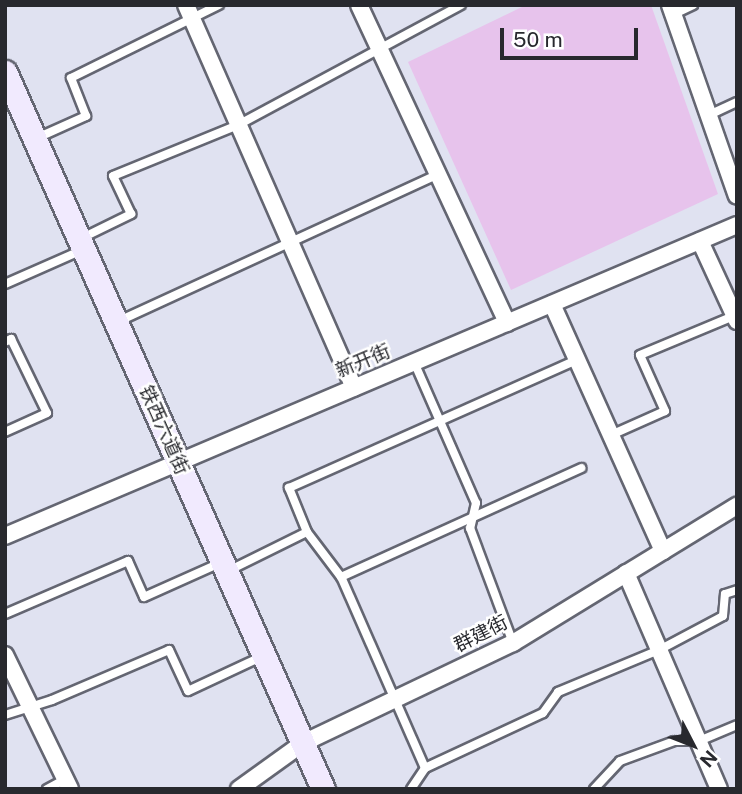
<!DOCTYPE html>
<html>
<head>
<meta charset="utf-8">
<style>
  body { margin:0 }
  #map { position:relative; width:742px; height:794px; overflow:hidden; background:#e0e2f1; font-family:"Public Sans","Noto Sans SC",sans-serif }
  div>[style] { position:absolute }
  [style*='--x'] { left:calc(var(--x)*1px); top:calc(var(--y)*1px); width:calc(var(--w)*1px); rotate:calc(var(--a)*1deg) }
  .green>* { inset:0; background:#e7c3ec }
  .roads { filter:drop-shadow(2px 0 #646672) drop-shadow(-2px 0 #646672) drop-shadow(0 2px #646672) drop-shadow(0 -2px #646672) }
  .service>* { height:8px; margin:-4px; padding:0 4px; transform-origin:4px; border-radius:4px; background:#fff }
  .minor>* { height:16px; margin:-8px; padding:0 8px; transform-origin:8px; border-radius:8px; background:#fff }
  .secondary>* { height:23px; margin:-11.5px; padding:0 11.5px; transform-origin:11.5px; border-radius:11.5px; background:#f1eafe }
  span { translate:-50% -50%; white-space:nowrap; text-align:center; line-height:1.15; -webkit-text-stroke:5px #fff; paint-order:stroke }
  .street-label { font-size:19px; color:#28292e }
  .frame { position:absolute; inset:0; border:7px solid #28292e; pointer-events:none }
  .north { position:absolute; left:658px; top:710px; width:70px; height:70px; -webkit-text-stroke:5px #fff; paint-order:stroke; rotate:132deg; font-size:19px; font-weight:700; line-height:28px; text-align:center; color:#28292e }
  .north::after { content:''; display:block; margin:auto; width:24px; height:32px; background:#28292e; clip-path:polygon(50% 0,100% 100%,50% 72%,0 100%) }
  .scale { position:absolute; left:500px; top:28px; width:138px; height:32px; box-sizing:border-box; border:4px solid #28292e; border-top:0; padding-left:9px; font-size:21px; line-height:24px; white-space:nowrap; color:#28292e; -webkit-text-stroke:5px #fff; paint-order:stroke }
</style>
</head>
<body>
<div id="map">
  <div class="green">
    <div style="clip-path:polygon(526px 5px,651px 5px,718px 194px,511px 290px,408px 62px)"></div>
  </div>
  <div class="roads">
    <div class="service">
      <div style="--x:674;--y:14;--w:21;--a:-25"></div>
      <div style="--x:709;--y:115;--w:31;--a:-25"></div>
      <div style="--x:37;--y:138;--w:54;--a:-24.2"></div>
      <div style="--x:86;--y:116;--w:41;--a:-111.5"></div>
      <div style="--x:71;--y:78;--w:165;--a:-26.3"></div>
      <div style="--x:82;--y:238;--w:55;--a:-26.1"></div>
      <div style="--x:131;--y:214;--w:42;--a:-115.3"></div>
      <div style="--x:113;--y:176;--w:135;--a:-22.2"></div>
      <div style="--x:238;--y:125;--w:253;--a:-28.3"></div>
      <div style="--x:5;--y:284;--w:84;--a:-23.8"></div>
      <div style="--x:119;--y:321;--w:351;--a:-24.7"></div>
      <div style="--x:5;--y:342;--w:7;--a:-27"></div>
      <div style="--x:11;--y:339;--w:82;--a:64.1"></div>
      <div style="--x:47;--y:413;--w:46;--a:155.7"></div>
      <div style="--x:414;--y:362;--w:154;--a:66.3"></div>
      <div style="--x:476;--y:503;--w:26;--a:103"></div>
      <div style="--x:470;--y:528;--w:123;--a:69.5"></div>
      <div style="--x:611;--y:435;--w:59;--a:-24"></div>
      <div style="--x:665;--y:411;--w:61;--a:-114.1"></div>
      <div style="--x:640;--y:355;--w:104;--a:-22.6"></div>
      <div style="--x:228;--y:571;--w:88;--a:-26.3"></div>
      <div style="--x:341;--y:577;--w:56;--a:-127.1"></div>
      <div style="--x:307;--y:532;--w:48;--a:-112.2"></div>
      <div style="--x:289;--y:488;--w:315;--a:-24"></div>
      <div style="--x:5;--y:614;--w:134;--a:-23.3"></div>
      <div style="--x:128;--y:561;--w:39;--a:66"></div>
      <div style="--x:144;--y:597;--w:83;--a:-24.1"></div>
      <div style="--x:5;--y:715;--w:49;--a:-17.7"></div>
      <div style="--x:52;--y:700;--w:127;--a:-23.1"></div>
      <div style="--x:169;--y:650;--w:45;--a:65.1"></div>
      <div style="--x:188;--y:691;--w:83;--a:-25"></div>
      <div style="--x:425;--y:768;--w:130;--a:-25"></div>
      <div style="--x:543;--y:713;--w:26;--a:-54"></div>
      <div style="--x:558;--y:692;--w:109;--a:-22.6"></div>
      <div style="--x:659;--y:650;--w:72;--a:-28"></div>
      <div style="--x:723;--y:616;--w:22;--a:-85"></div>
      <div style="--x:725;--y:594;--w:13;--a:-18"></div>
      <div style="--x:47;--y:789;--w:21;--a:-28"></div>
      <div style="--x:411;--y:789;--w:25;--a:-56"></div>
      <div style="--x:425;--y:768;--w:209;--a:-113.7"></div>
      <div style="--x:341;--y:577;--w:264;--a:-24.4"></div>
      <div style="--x:594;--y:789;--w:38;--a:-47"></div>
      <div style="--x:620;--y:761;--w:58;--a:-20.3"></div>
      <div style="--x:674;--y:741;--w:25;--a:0"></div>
      <div style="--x:699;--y:741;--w:41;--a:-22.8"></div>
    </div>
    <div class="minor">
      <div style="--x:186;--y:5;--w:418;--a:66.3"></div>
      <div style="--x:359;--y:5;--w:351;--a:65"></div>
      <div style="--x:670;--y:5;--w:202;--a:70.7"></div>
      <div style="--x:700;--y:241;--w:88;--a:65.2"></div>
      <div style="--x:552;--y:304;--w:271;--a:65.8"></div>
      <div style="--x:5;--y:536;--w:795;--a:-23.02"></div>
      <div style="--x:626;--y:573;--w:235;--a:66.7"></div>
      <div style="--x:5;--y:655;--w:149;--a:64.1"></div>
      <div style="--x:239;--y:789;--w:79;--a:-35.7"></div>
      <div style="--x:303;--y:743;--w:233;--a:-25.5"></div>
      <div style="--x:513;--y:643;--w:263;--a:-31.5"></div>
    </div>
    <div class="secondary">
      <div style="--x:5;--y:72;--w:784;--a:66.08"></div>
    </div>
  </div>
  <div class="street-label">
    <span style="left:363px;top:361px;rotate:-23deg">新开街</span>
    <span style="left:164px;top:430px;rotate:66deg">铁西六道街</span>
    <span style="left:481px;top:634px;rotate:-27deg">群建街</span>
  </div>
  <div class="frame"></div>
  <div class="north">N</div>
  <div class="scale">50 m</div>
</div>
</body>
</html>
